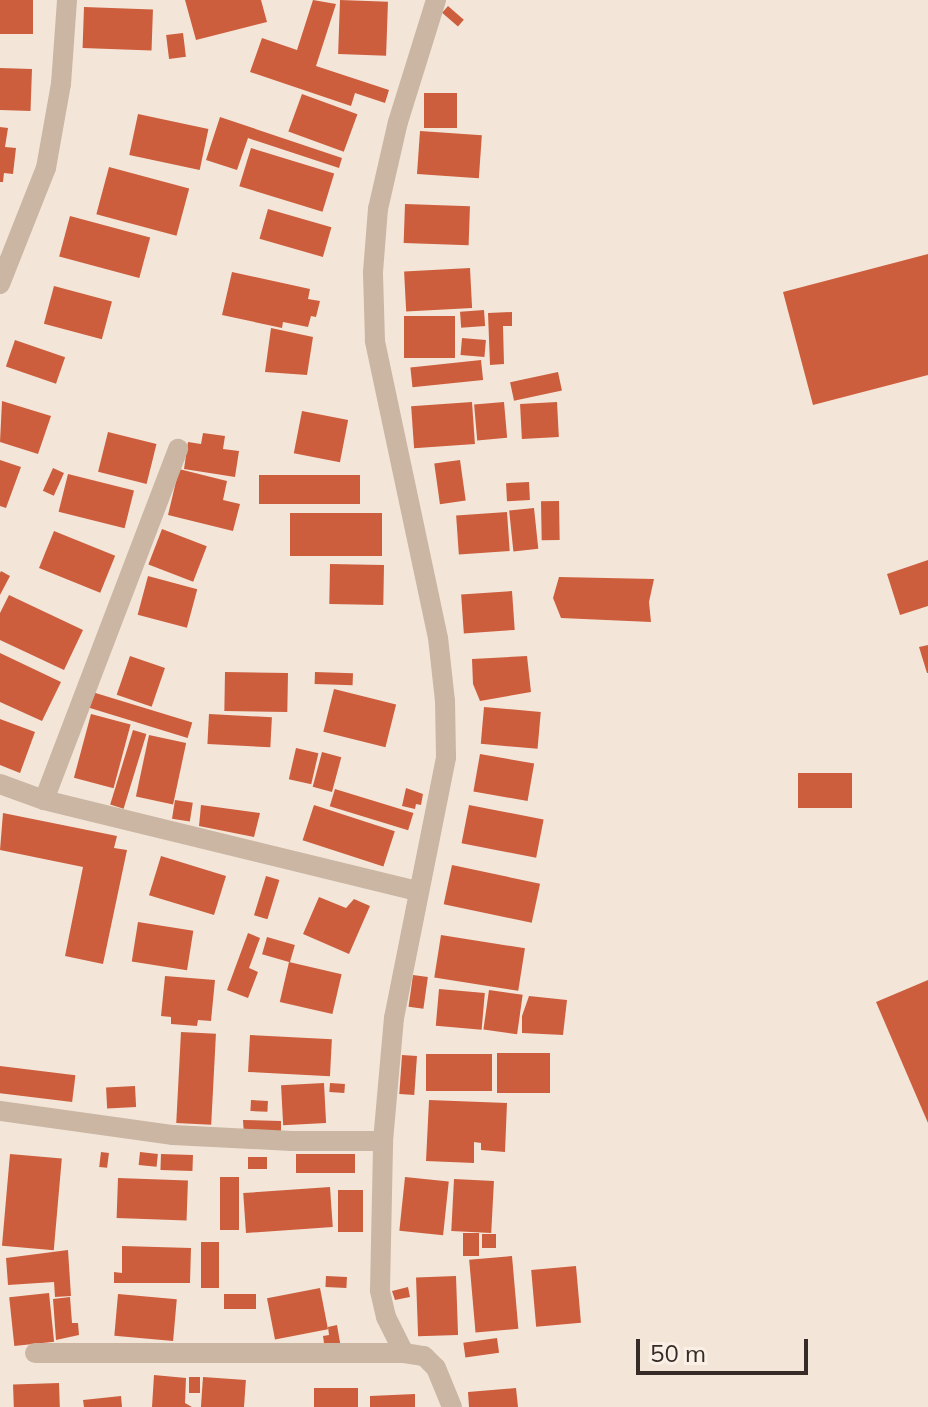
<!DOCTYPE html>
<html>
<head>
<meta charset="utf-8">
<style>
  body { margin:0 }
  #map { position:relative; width:928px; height:1407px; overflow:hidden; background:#f3e6d9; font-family:Mulish,sans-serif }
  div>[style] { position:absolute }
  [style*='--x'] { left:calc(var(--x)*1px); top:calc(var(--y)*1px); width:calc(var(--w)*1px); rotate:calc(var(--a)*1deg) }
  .building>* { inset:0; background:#cd5e3d; transform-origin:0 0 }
  .minor>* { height:20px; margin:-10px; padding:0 10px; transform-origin:10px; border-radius:10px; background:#cbb6a4 }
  span { translate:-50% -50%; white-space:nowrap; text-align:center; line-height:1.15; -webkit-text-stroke:6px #faf0e6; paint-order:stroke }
  .scale { position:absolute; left:636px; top:1339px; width:172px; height:36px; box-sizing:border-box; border:4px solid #362b26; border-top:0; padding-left:10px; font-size:24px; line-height:28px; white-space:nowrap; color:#362b26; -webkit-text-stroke:6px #faf0e6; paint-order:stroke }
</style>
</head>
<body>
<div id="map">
  <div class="building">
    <div style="left:0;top:0;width:33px;height:34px"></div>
    <div style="clip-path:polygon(185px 0,261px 0,267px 22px,196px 40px)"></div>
    <div style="clip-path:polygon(313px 0,336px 4px,316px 66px,389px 90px,385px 103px,355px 93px,351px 106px,250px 72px,262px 38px,297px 50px)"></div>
    <div style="left:340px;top:0;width:48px;height:54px;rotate:2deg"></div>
    <div style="left:448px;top:6px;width:21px;height:9px;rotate:41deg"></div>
    <div style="left:84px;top:7px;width:69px;height:41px;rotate:2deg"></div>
    <div style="left:183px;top:33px;width:24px;height:17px;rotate:83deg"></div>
    <div style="left:0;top:68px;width:32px;height:42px;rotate:2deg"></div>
    <div style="left:424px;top:93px;width:33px;height:35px"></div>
    <div style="left:302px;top:94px;width:59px;height:40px;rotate:20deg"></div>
    <div style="left:138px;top:114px;width:72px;height:42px;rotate:12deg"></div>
    <div style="clip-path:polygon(220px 117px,342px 158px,339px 168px,248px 138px,237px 170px,206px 160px)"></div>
    <div style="clip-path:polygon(0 127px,8px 128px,5px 147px,16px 148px,13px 174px,4px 173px,3px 182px,0 182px)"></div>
    <div style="left:420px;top:131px;width:62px;height:43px;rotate:4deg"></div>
    <div style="left:251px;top:148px;width:87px;height:40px;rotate:17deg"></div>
    <div style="left:109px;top:167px;width:83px;height:49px;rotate:15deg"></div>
    <div style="left:405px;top:204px;width:65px;height:39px;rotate:2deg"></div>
    <div style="left:268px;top:209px;width:66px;height:31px;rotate:16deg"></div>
    <div style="left:70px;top:216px;width:83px;height:42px;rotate:15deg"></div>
    <div style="clip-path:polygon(928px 254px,928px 375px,813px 405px,783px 292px)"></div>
    <div style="left:470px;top:268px;width:40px;height:66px;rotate:87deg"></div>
    <div style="clip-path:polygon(232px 272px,310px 289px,308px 299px,320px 301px,316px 317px,311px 316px,308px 327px,283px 322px,282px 328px,222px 315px)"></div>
    <div style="left:54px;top:286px;width:60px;height:39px;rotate:15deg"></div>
    <div style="left:484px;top:310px;width:16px;height:24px;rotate:86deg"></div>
    <div style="clip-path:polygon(512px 312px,512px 326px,503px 326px,504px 364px,490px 365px,488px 313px)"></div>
    <div style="left:404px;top:316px;width:51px;height:42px"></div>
    <div style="clip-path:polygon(271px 328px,313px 337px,307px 375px,265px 372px)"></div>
    <div style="left:462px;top:338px;width:24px;height:17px;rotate:5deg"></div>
    <div style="left:15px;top:340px;width:53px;height:28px;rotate:19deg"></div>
    <div style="left:481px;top:360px;width:20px;height:71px;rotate:84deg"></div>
    <div style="left:558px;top:372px;width:19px;height:49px;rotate:78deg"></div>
    <div style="clip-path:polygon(2px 401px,51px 416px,38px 454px,0 442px)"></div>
    <div style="left:472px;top:402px;width:42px;height:61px;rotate:86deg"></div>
    <div style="left:504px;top:402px;width:36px;height:30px;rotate:85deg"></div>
    <div style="left:557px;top:402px;width:35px;height:37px;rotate:87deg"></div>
    <div style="left:302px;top:411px;width:47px;height:43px;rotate:11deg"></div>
    <div style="left:108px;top:432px;width:50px;height:41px;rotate:14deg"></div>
    <div style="clip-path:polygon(203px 433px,225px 436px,223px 449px,239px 451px,235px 477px,184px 469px,188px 442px,201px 444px)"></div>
    <div style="clip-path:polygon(0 460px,21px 467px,6px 508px,0 506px)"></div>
    <div style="left:460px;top:460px;width:41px;height:26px;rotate:82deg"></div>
    <div style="left:53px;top:468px;width:12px;height:25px;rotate:24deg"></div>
    <div style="clip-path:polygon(179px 469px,227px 481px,223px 500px,240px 504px,233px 531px,168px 515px)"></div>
    <div style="left:68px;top:474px;width:68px;height:39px;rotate:14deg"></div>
    <div style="left:259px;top:475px;width:101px;height:29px"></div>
    <div style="left:529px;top:482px;width:18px;height:23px;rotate:87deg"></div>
    <div style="left:559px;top:501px;width:39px;height:18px;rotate:89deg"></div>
    <div style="left:534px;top:508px;width:41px;height:25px;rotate:84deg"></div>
    <div style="left:507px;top:512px;width:39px;height:51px;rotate:86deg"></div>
    <div style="left:382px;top:513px;width:43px;height:92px;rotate:90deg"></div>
    <div style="left:162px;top:529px;width:48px;height:38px;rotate:21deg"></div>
    <div style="left:54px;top:531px;width:66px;height:40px;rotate:22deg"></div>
    <div style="clip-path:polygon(928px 560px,928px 606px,900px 615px,887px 574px)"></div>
    <div style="left:330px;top:564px;width:54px;height:40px;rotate:1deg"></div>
    <div style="clip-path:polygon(1px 571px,10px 576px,0 595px,0 573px)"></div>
    <div style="left:148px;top:576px;width:51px;height:40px;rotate:15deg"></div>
    <div style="clip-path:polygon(559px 577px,654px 579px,649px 602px,651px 622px,561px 618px,553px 598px)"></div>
    <div style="left:512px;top:591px;width:39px;height:51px;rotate:86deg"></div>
    <div style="clip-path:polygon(9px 595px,83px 630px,64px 670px,0 640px,0 613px)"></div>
    <div style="clip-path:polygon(928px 645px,928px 673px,927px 673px,919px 647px)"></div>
    <div style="clip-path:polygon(0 653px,61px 682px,42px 721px,0 702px)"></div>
    <div style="left:130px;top:656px;width:37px;height:41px;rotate:19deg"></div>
    <div style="clip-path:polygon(527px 656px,531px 692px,480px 701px,473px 684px,472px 659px)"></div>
    <div style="left:225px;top:672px;width:63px;height:39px;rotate:1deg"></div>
    <div style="left:315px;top:672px;width:38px;height:12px;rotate:2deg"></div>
    <div style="left:334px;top:689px;width:64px;height:44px;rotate:14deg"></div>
    <div style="left:89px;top:691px;width:108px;height:16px;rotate:17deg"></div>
    <div style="left:484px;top:707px;width:57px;height:37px;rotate:5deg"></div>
    <div style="left:91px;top:714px;width:41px;height:66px;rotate:15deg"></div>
    <div style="left:209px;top:714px;width:63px;height:30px;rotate:3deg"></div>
    <div style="clip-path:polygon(0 719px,35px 732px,20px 773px,0 765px)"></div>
    <div style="left:133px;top:730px;width:14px;height:78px;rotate:17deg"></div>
    <div style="left:149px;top:735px;width:38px;height:63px;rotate:12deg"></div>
    <div style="left:296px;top:748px;width:23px;height:32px;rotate:13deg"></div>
    <div style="left:322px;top:752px;width:20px;height:36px;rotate:15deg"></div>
    <div style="left:480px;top:754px;width:55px;height:38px;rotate:10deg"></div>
    <div style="left:852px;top:773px;width:35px;height:54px;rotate:90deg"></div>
    <div style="clip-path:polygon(406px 788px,423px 794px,421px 805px,416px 804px,415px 809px,402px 806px)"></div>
    <div style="left:335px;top:789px;width:82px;height:18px;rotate:17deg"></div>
    <div style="left:175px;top:800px;width:18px;height:19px;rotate:9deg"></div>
    <div style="clip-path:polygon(201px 805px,260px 813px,254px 837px,199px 826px)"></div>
    <div style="left:314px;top:805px;width:85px;height:37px;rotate:18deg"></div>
    <div style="left:469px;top:805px;width:76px;height:39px;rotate:11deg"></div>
    <div style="clip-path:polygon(3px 813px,117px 836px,114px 848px,127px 850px,103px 964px,65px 956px,83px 867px,0 850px)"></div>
    <div style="left:161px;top:856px;width:68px;height:41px;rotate:17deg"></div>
    <div style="left:452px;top:865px;width:90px;height:40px;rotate:12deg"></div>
    <div style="left:266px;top:876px;width:14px;height:41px;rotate:17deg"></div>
    <div style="clip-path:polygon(319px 897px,346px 908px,354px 899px,370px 906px,349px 954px,303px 934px)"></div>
    <div style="left:138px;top:922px;width:56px;height:40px;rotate:9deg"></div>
    <div style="clip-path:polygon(248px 933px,260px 938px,249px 968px,258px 972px,248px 998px,227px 990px)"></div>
    <div style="left:441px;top:935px;width:85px;height:43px;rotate:9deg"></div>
    <div style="left:267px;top:937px;width:29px;height:18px;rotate:16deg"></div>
    <div style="left:289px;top:962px;width:54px;height:41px;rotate:13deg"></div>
    <div style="left:413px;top:975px;width:15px;height:32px;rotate:8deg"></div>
    <div style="clip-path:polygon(165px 976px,215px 980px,211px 1021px,198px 1020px,197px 1026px,171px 1024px,171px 1017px,161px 1016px)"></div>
    <div style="clip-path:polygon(928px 980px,928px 1123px,876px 1002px)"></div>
    <div style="left:439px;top:989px;width:46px;height:37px;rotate:5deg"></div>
    <div style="left:489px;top:990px;width:34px;height:40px;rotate:8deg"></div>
    <div style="clip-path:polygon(529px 996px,567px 1000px,563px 1035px,522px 1033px,522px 1016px)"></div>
    <div style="left:181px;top:1032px;width:35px;height:91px;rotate:3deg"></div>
    <div style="left:250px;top:1035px;width:82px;height:37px;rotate:3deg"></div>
    <div style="left:497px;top:1053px;width:53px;height:40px"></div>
    <div style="left:426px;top:1054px;width:66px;height:37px"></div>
    <div style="left:402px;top:1055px;width:15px;height:39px;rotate:4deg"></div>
    <div style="left:0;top:1066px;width:76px;height:27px;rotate:7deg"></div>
    <div style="left:324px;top:1083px;width:40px;height:43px;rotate:87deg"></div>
    <div style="left:330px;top:1083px;width:15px;height:9px;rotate:4deg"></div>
    <div style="left:135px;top:1086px;width:21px;height:29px;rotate:87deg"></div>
    <div style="left:251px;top:1100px;width:17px;height:11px;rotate:3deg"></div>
    <div style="clip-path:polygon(429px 1100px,507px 1103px,505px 1152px,481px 1150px,481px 1143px,474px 1142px,474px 1163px,426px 1161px)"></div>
    <div style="clip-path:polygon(243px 1120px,281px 1121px,281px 1134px,244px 1135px)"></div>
    <div style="left:101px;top:1152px;width:8px;height:15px;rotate:7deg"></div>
    <div style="left:140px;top:1152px;width:18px;height:13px;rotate:6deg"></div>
    <div style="left:10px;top:1154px;width:52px;height:92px;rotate:5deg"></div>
    <div style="left:161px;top:1154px;width:32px;height:16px;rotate:2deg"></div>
    <div style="left:355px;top:1154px;width:19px;height:59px;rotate:90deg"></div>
    <div style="left:248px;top:1157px;width:19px;height:12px"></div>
    <div style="left:220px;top:1177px;width:19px;height:53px"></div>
    <div style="left:405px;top:1177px;width:44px;height:54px;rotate:6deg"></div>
    <div style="left:118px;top:1178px;width:70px;height:40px;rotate:2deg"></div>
    <div style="left:454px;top:1179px;width:40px;height:52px;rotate:3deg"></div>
    <div style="left:330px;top:1187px;width:40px;height:87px;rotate:86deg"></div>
    <div style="left:338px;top:1190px;width:25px;height:42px"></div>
    <div style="left:479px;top:1233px;width:23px;height:16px;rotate:90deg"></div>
    <div style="left:496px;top:1234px;width:14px;height:14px;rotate:90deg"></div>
    <div style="left:201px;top:1242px;width:18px;height:46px"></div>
    <div style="clip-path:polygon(122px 1246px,191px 1248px,190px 1283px,114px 1283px,114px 1272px,122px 1273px)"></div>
    <div style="clip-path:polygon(68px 1250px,71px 1296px,55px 1297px,54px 1282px,8px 1285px,6px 1258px)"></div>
    <div style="left:512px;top:1256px;width:73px;height:43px;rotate:85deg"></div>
    <div style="left:576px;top:1266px;width:57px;height:45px;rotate:85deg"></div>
    <div style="left:326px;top:1276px;width:21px;height:11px;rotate:3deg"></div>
    <div style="left:456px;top:1276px;width:59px;height:40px;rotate:88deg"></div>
    <div style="clip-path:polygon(408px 1287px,410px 1297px,395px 1300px,392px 1291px)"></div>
    <div style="left:320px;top:1288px;width:42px;height:54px;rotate:79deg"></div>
    <div style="left:49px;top:1293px;width:49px;height:40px;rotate:84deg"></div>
    <div style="left:118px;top:1294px;width:59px;height:42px;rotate:5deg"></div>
    <div style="left:224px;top:1294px;width:32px;height:15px"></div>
    <div style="clip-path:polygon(70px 1297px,72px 1323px,78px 1323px,79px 1335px,56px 1340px,53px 1299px)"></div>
    <div style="clip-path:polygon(337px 1325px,341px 1348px,325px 1350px,323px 1336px,329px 1335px,328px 1327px)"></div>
    <div style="left:497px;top:1338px;width:15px;height:34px;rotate:82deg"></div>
    <div style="clip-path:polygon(154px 1375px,186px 1378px,185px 1403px,192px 1407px,152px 1407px)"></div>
    <div style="left:189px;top:1377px;width:11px;height:16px"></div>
    <div style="left:203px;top:1377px;width:43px;height:30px;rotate:4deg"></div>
    <div style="left:59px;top:1383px;width:24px;height:46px;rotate:88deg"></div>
    <div style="left:358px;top:1388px;width:19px;height:44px;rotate:90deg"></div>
    <div style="clip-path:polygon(516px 1388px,518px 1407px,469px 1407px,468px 1392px)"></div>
    <div style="clip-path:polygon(415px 1394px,415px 1407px,370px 1407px,370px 1396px)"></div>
    <div style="clip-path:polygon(121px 1396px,122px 1407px,84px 1407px,83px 1400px)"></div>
  </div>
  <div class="minor">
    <div style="--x:0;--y:284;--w:125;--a:-68.4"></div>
    <div style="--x:46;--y:168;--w:85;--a:-79.9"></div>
    <div style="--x:61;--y:84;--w:84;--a:-85.9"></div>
    <div style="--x:0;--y:784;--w:47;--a:20"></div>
    <div style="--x:44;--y:800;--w:384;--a:13.7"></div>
    <div style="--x:44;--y:800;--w:376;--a:-69.1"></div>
    <div style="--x:0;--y:1111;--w:175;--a:7.9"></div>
    <div style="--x:173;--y:1135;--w:118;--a:2.9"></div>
    <div style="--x:291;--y:1141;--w:92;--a:0"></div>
    <div style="--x:35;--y:1353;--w:369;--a:0"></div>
    <div style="--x:404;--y:1353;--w:20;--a:9"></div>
    <div style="--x:424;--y:1356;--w:17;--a:45"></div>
    <div style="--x:436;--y:1368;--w:42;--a:67.7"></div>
    <div style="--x:404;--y:1353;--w:40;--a:-116.6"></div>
    <div style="--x:386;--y:1317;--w:28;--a:-103"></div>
    <div style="--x:380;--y:1290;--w:149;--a:-88.8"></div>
    <div style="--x:383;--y:1141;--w:123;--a:-84.9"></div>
    <div style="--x:394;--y:1018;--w:266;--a:-78.7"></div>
    <div style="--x:446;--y:757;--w:56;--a:-91"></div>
    <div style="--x:445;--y:701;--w:63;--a:-96.3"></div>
    <div style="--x:438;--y:638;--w:304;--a:-102"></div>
    <div style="--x:375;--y:341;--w:69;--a:-91.7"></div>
    <div style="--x:373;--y:272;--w:63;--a:-85.5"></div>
    <div style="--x:378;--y:209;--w:89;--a:-77.1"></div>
    <div style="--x:398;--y:122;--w:128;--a:-72.7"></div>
  </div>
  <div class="scale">50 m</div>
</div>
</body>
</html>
